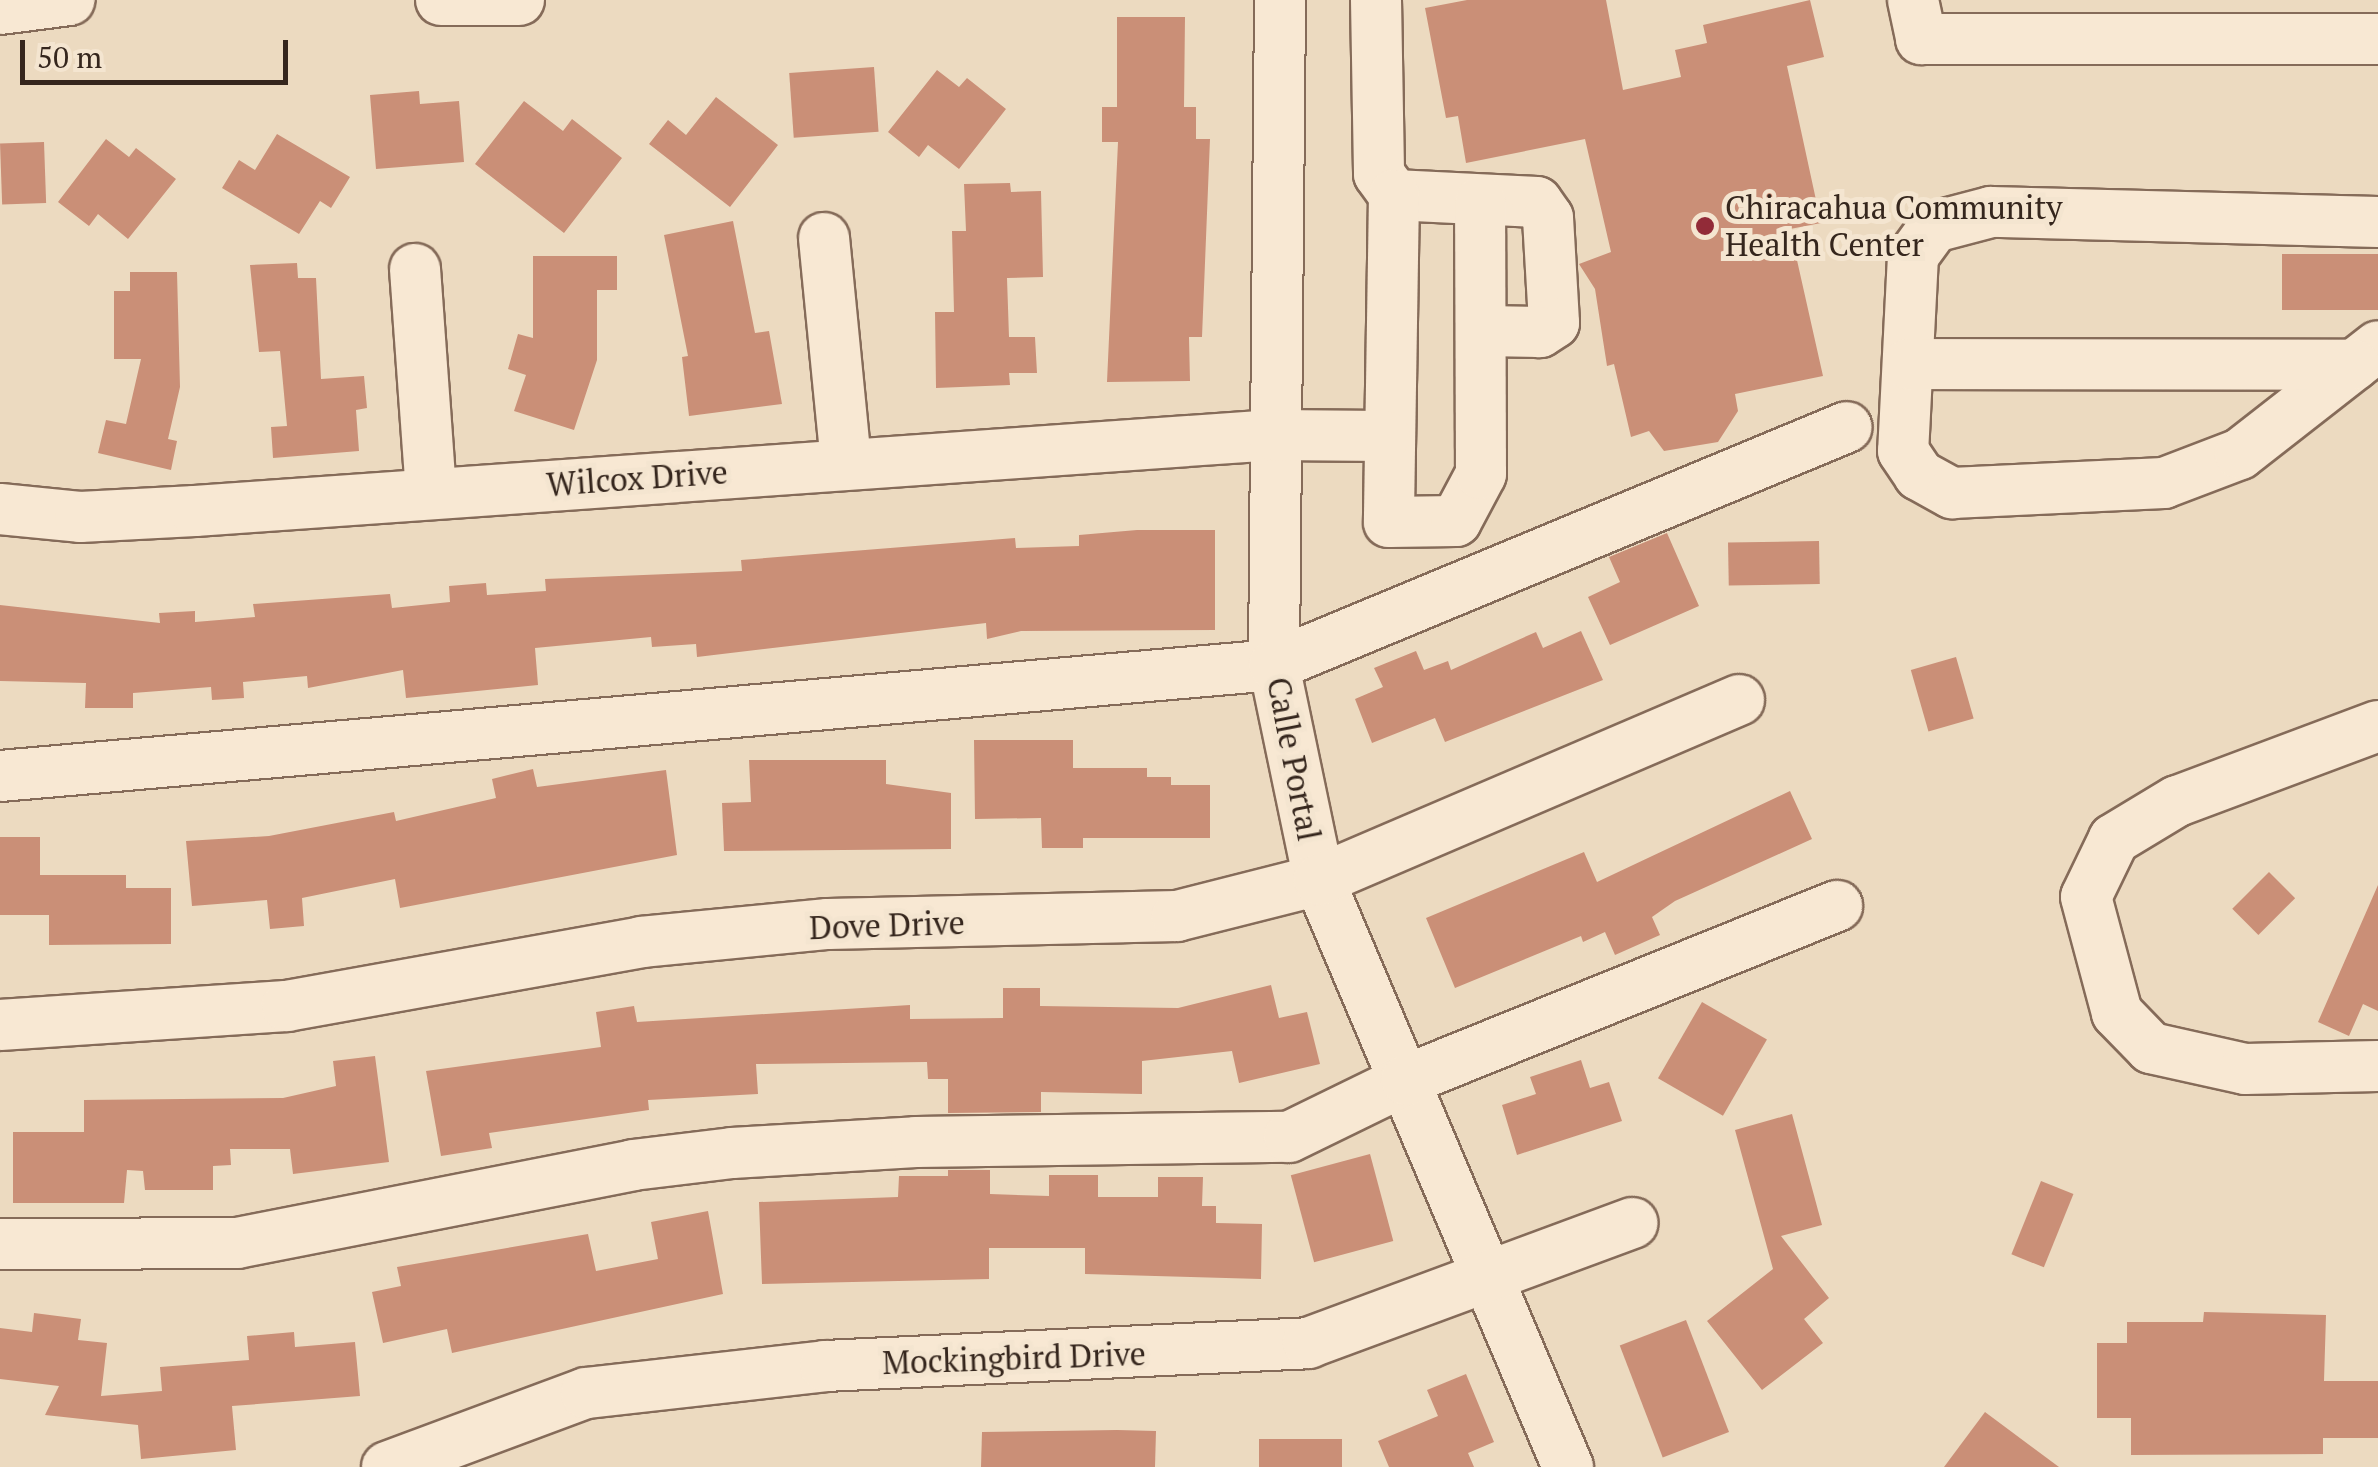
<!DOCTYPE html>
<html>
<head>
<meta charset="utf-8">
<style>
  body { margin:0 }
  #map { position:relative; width:2378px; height:1467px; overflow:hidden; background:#ecdac0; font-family:"PT Serif",serif }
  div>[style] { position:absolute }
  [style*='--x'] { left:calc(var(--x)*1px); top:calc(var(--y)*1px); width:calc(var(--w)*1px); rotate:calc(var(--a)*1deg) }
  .building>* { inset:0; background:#ca8f77; transform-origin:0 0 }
  .roads { filter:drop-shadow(2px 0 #856b59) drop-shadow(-2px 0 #856b59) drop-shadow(0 2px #856b59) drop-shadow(0 -2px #856b59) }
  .minor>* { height:50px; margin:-25px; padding:0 25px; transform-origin:25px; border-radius:25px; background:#f8e8d3 }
  .dots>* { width:28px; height:28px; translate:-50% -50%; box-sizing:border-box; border:5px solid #f4e5d0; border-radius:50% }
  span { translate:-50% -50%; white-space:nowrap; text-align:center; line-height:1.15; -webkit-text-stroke:10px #f4e5d0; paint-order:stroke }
  .poi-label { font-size:32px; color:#35261d }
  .left { translate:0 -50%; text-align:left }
  .street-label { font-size:32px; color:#35261d }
  .scale { position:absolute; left:20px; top:40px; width:268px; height:45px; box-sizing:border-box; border:5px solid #35261d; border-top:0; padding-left:12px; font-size:30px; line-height:35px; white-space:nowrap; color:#35261d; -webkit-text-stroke:8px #f4e5d0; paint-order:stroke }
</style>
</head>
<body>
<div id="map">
  <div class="building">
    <div style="clip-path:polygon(1467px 0,1606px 0,1623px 90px,1681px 77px,1675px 50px,1707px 43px,1703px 25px,1810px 0,1824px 57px,1787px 66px,1821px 223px,1790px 229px,1823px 376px,1735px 394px,1738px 411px,1718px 442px,1664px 451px,1649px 431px,1631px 437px,1614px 364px,1607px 366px,1595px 289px,1579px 264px,1611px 252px,1585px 139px,1466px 163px,1458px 116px,1446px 118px,1425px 8px)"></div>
    <div style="clip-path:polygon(1117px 17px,1185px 17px,1184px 107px,1196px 107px,1196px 139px,1210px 139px,1202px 337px,1189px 337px,1190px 381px,1107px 382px,1118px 142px,1102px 142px,1102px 107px,1117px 107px)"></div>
    <div style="left:874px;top:67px;width:65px;height:85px;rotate:86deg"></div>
    <div style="clip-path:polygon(937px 70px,959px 87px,967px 78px,1006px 109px,959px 169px,928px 145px,919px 157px,888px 132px)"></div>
    <div style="clip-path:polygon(419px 91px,420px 104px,459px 101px,464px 162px,376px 169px,370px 95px)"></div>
    <div style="clip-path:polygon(716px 97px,778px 145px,730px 207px,649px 144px,668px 120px,686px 135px)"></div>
    <div style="clip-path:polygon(524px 101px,563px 131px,572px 119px,622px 158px,564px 233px,475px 164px)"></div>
    <div style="clip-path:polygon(277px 134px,350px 177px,331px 208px,320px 201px,299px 234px,222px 188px,239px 160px,255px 170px)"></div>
    <div style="clip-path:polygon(106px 139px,129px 157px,136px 148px,176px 179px,128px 239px,98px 214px,89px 226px,58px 202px)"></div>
    <div style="left:44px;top:142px;width:61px;height:44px;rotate:88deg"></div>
    <div style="clip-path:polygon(1010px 183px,1011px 192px,1041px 191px,1043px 277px,1007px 278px,1009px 337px,1035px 337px,1037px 373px,1009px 373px,1010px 385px,936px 388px,935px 312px,954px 312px,952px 231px,966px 231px,964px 184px)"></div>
    <div style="clip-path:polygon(733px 221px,755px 333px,769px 331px,782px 404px,689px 416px,682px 357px,688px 356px,664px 235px)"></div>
    <div style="left:2378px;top:254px;width:56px;height:96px;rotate:90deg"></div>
    <div style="clip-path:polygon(533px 256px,617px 256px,617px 290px,597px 290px,597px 360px,574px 430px,514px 411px,526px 375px,508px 369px,518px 334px,533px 338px)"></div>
    <div style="clip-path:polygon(297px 263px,298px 278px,316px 278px,321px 379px,364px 376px,367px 408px,356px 410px,359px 451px,273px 458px,271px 427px,287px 426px,280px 351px,259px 352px,250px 265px)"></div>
    <div style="clip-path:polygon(130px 272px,177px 272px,180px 387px,168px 439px,177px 441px,171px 470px,98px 453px,106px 420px,126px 424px,141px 359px,114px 359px,114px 291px,130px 291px)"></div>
    <div style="clip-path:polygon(1137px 530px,1215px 530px,1215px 630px,1021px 631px,987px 639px,986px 623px,697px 657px,696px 644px,652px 647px,651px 637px,535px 648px,538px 685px,406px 698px,403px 670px,308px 688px,307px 676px,243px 682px,244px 698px,212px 700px,211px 687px,133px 693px,133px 708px,85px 708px,86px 683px,0 681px,0 605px,160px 623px,159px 613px,195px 611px,195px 622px,255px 617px,253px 604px,390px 594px,392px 608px,450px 602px,449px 586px,486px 583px,487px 595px,546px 591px,545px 579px,742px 571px,741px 560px,1015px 538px,1016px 548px,1079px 546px,1079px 535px)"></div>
    <div style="clip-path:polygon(1667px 533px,1699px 606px,1610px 645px,1588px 597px,1620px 582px,1609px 557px)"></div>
    <div style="left:1819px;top:541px;width:43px;height:91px;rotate:89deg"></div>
    <div style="clip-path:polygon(1581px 631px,1603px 680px,1445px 742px,1435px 718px,1372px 743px,1355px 699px,1383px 687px,1374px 668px,1416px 651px,1424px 670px,1448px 661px,1451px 670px,1536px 632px,1543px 648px)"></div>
    <div style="left:1956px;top:657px;width:64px;height:47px;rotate:74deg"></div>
    <div style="clip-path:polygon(974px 740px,1073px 740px,1073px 768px,1147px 768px,1147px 777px,1171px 777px,1171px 785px,1210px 785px,1210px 838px,1083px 838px,1083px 848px,1042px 848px,1041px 818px,975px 819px)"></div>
    <div style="clip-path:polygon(749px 760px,886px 760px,886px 784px,951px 793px,951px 849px,724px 851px,722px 803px,751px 802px)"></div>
    <div style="clip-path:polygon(533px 769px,537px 787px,666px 770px,677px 855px,400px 908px,395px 879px,302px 898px,304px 926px,270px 929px,267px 900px,192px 906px,186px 841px,269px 836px,394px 812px,396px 821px,496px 798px,492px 779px)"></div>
    <div style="clip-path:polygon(1790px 791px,1812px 839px,1675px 901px,1652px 917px,1660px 935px,1615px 955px,1605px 932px,1583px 942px,1581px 936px,1455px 988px,1426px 918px,1584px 852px,1597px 882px)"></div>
    <div style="clip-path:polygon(0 837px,40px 837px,40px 875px,126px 875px,126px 888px,171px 888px,171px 944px,49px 945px,49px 915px,0 915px)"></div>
    <div style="left:2269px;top:872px;width:37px;height:52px;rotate:45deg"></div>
    <div style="clip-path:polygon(2378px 885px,2378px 1011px,2363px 1004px,2349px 1036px,2318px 1022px)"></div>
    <div style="clip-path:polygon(1271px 985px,1279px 1018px,1307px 1012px,1320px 1064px,1239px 1083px,1232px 1051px,1142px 1061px,1142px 1094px,1041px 1092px,1041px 1112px,948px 1113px,948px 1079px,928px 1079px,927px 1062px,756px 1064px,758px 1094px,648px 1100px,649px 1110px,489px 1133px,492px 1148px,441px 1156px,426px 1071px,601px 1047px,596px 1012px,634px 1006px,637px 1022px,910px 1005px,910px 1019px,1003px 1018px,1003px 988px,1040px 988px,1040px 1006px,1178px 1008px)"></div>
    <div style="left:1702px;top:1002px;width:75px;height:88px;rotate:30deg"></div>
    <div style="clip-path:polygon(375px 1056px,389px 1162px,293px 1174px,290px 1149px,230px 1149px,231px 1165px,213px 1166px,213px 1190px,145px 1190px,143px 1171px,127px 1170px,124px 1203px,13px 1203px,13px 1132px,84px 1132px,84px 1100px,283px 1098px,336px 1086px,333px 1061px)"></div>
    <div style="clip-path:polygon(1581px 1060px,1590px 1088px,1609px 1082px,1622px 1121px,1517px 1155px,1502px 1105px,1536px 1094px,1530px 1077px)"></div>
    <div style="clip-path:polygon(1792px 1114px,1822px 1225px,1781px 1236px,1829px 1298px,1804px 1319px,1823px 1343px,1762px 1390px,1707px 1321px,1773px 1269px,1735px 1130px)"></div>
    <div style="left:1370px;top:1154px;width:90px;height:82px;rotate:75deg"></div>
    <div style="clip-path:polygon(948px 1170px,990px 1170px,990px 1194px,1049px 1196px,1049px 1175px,1098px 1175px,1098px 1197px,1158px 1197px,1158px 1177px,1203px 1177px,1202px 1206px,1216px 1206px,1216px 1223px,1262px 1224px,1261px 1279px,1085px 1274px,1085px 1248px,989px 1248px,989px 1279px,762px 1284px,759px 1202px,898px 1197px,899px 1176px,948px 1176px)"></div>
    <div style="left:2041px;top:1181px;width:35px;height:79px;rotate:22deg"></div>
    <div style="clip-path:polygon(708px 1211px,723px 1294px,452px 1353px,447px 1329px,383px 1343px,372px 1292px,401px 1286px,397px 1267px,588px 1234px,596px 1271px,658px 1259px,651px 1222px)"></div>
    <div style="clip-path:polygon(2204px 1312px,2326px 1315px,2324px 1381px,2378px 1381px,2378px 1438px,2323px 1438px,2323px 1454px,2131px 1455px,2131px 1418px,2097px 1418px,2097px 1343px,2127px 1343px,2127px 1322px,2203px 1322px)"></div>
    <div style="clip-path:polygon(34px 1313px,81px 1319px,78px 1340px,107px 1343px,101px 1396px,162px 1391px,160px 1367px,249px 1360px,247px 1336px,294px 1332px,295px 1347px,355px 1342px,360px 1396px,232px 1406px,236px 1450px,141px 1459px,138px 1425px,45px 1415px,59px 1386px,0 1379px,0 1328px,32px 1332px)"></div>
    <div style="left:1686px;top:1320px;width:120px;height:71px;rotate:69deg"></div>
    <div style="clip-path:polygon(1466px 1374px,1494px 1442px,1468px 1453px,1474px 1467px,1389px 1467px,1378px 1441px,1438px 1416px,1427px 1390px)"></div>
    <div style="clip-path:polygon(1985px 1412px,2059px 1467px,1944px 1467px)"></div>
    <div style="clip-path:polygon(1117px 1430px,1156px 1431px,1155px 1467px,981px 1467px,982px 1432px)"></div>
    <div style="left:1342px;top:1439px;width:28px;height:83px;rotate:90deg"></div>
  </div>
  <div class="roads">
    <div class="minor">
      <div style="--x:441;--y:0;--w:78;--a:0"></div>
      <div style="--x:1280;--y:0;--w:665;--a:90.52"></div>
      <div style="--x:1274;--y:665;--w:220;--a:78.2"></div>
      <div style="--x:1319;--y:880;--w:638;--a:67.01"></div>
      <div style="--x:1376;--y:0;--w:174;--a:89"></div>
      <div style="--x:1379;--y:174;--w:26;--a:54"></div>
      <div style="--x:1394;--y:195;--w:143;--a:2.8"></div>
      <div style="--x:1537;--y:202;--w:19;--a:55"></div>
      <div style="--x:1548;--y:218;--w:105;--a:86.7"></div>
      <div style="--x:1554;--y:323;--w:17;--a:147"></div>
      <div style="--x:1540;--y:332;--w:55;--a:-179"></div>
      <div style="--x:1913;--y:0;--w:40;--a:78"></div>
      <div style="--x:1921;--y:39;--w:457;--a:0"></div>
      <div style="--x:0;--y:9;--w:70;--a:-7.4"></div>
      <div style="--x:1394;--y:195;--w:327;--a:90.9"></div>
      <div style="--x:1389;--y:522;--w:67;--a:-0.9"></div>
      <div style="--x:1456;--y:521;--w:53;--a:-62"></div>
      <div style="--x:1481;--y:474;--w:272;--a:-90.2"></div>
      <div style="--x:2378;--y:222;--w:387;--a:-178.5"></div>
      <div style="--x:1991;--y:212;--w:59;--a:165.3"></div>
      <div style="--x:1934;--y:227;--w:36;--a:126"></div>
      <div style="--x:1913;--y:256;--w:195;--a:92.9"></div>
      <div style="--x:1903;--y:451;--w:29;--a:56"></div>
      <div style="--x:1919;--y:475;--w:38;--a:29"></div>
      <div style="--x:1952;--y:493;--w:212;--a:-2.7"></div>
      <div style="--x:2164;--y:483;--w:81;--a:-20.9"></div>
      <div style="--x:2240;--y:454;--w:175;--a:-38"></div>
      <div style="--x:824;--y:238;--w:226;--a:84.4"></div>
      <div style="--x:415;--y:269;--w:225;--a:85.9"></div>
      <div style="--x:1908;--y:364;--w:446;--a:0.1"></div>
      <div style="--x:0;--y:509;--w:80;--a:5.7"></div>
      <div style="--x:80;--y:517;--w:115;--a:-3"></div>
      <div style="--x:195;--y:511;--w:1082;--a:-4.03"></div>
      <div style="--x:1274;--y:435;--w:111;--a:0.5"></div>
      <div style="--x:2378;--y:726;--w:215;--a:159.5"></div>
      <div style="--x:2177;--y:801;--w:74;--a:148.9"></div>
      <div style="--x:2114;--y:839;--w:64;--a:115.8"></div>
      <div style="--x:2086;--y:897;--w:120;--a:75"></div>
      <div style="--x:2117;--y:1013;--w:49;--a:45.8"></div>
      <div style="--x:2151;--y:1048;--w:96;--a:12.6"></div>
      <div style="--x:2245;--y:1069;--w:133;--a:-1.3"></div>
      <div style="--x:0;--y:776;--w:1279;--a:-4.98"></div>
      <div style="--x:1274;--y:665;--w:620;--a:-22.56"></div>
      <div style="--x:0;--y:1025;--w:288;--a:-3.8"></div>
      <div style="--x:287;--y:1006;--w:360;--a:-10.2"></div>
      <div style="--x:641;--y:942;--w:188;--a:-5.5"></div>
      <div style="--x:828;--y:924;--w:349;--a:-1.3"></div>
      <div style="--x:1177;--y:916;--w:146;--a:-14.2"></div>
      <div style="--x:1319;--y:880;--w:457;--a:-23.2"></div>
      <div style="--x:0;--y:1244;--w:237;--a:-0.2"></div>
      <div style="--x:237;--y:1243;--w:404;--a:-11.1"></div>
      <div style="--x:633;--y:1165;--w:100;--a:-6.9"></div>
      <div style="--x:732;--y:1153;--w:184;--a:-3.4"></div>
      <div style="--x:916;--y:1142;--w:373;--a:-0.8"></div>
      <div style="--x:1289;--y:1137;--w:130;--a:-26"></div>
      <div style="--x:1406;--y:1080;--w:465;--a:-22"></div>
      <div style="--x:387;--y:1467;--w:212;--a:-20.4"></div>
      <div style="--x:586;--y:1393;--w:241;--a:-6.4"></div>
      <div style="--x:825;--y:1366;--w:484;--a:-2.7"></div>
      <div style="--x:1308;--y:1343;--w:346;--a:-20.3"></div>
    </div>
  </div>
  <div class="dots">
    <div style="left:1705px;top:226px;background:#922b38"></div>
  </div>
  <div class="poi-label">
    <span class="left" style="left:1725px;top:226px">Chiracahua Community<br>Health Center</span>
  </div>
  <div class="street-label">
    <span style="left:637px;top:478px;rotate:-4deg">Wilcox Drive</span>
    <span style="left:1294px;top:759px;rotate:79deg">Calle Portal</span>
    <span style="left:887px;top:925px;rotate:-2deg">Dove Drive</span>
    <span style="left:1014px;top:1358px;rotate:-2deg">Mockingbird Drive</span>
  </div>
  <div class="scale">50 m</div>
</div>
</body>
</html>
